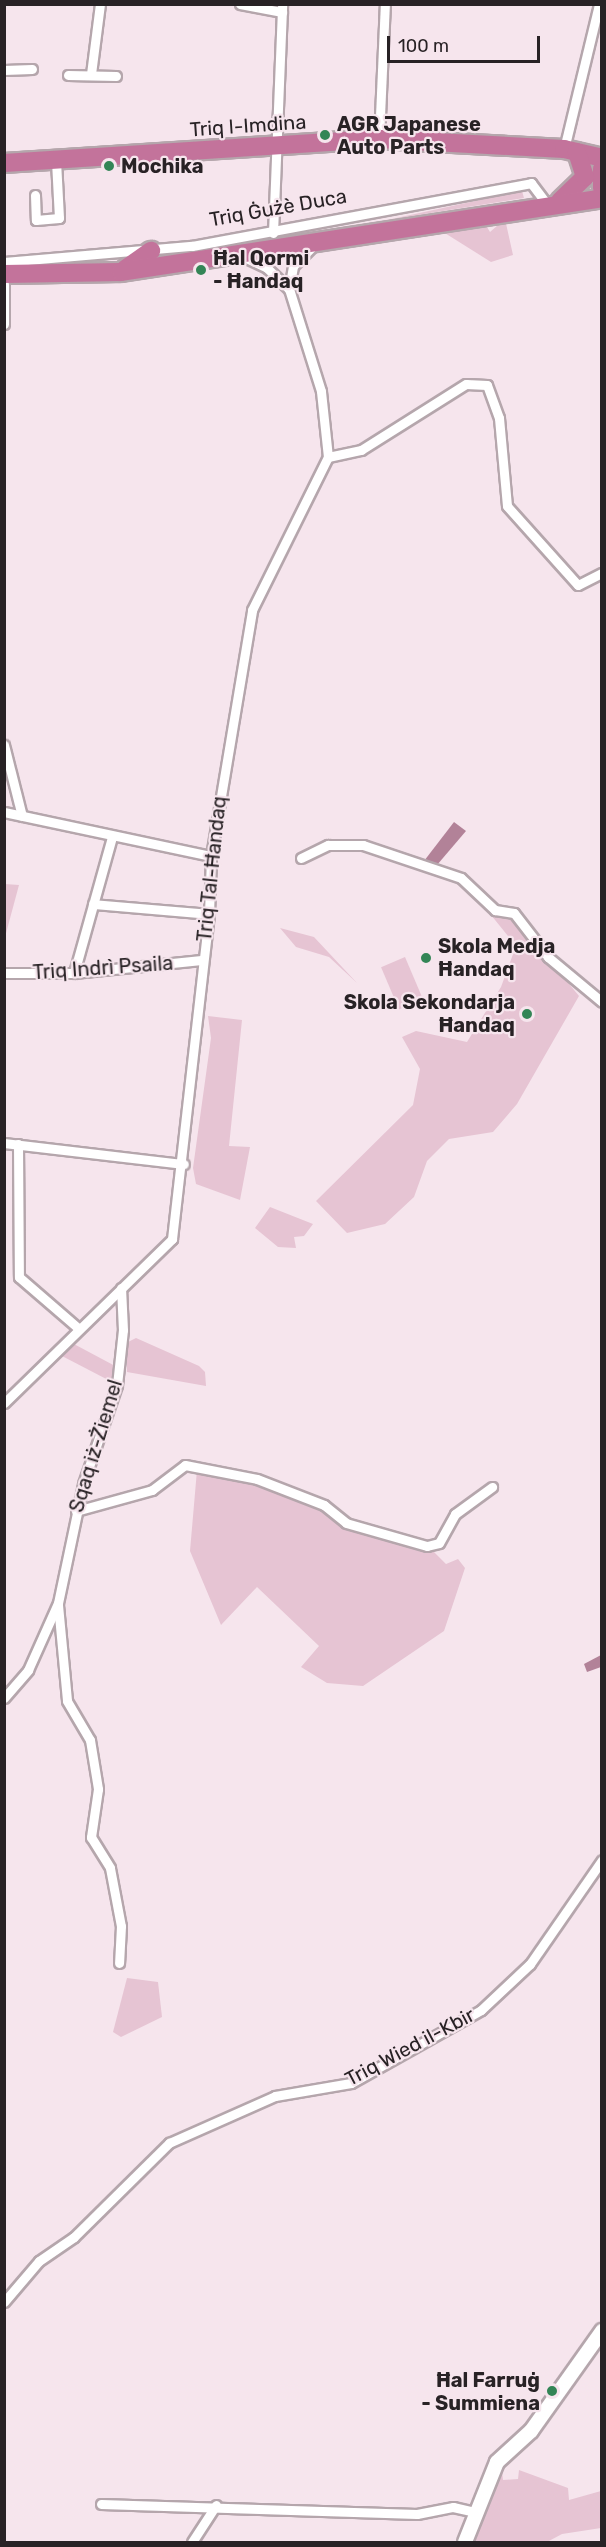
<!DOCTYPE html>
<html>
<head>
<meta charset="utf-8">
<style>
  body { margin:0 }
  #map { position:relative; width:606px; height:2547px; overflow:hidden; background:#f6e5ed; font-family:Rubik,sans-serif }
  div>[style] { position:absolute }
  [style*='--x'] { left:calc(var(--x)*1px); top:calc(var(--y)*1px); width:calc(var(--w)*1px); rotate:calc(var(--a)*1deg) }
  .green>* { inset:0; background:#e6c4d3; transform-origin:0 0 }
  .water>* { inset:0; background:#b28298 }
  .roads { filter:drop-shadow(2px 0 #b5a6ac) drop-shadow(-2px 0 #b5a6ac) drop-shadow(0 2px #b5a6ac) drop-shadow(0 -2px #b5a6ac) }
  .street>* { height:9px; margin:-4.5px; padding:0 4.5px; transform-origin:4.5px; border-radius:4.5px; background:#fff }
  .secondary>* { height:14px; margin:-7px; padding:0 7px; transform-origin:7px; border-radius:7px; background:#fff }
  .highway>* { height:18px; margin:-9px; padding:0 9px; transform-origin:9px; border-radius:9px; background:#c3739b }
  .dots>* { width:16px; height:16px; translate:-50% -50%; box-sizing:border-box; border:3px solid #f6e5ed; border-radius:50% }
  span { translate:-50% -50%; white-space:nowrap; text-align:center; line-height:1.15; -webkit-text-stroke:4.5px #f6e5ed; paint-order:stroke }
  .poi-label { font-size:20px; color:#282225; font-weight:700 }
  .left { translate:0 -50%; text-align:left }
  .right { translate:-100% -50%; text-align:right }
  .street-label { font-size:20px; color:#282225 }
  .frame { position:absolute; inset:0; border:6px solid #282225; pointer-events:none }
  .scale { position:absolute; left:387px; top:36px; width:153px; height:27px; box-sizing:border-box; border:3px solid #282225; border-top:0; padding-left:8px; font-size:18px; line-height:21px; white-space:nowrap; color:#282225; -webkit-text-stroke:4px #f6e5ed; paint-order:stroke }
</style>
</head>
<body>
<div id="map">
  <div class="green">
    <div style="clip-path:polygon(522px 191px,524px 198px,387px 220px)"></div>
    <div style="clip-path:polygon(505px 219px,513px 255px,491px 262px,440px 230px,484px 222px,490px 232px)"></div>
    <div style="clip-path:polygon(5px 884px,19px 885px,5px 937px,4px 937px)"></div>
    <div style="clip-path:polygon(491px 915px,514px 917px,579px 996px,517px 1104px,493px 1132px,449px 1139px,427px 1161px,414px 1197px,385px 1224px,347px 1233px,316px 1201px,413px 1105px,420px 1069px,402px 1037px,416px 1031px,467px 1042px,501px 987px,516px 946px)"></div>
    <div style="clip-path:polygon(280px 928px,314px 937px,357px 983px,329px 957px,296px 947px)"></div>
    <div style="left:405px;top:957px;width:46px;height:26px;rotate:67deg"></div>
    <div style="clip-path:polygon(208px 1016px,242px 1020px,229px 1146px,250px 1147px,240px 1200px,196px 1184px,193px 1168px,211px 1038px)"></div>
    <div style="clip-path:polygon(270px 1207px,313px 1224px,304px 1236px,294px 1237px,296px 1248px,278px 1247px,255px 1228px)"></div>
    <div style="clip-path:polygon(136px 1338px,199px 1366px,205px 1372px,206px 1386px,127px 1372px,126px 1343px)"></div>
    <div style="clip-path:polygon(72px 1343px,117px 1367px,114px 1383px,62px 1356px)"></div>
    <div style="clip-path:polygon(197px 1470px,268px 1487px,321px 1509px,343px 1526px,433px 1551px,446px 1564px,458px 1559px,465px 1568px,444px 1631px,363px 1686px,327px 1683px,301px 1667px,319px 1646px,257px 1587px,221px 1625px,190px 1551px)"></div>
    <div style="clip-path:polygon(127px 1978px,158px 1982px,162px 2017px,121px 2037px,113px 2032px)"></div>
    <div style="clip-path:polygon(519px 2470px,568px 2488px,569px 2500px,601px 2491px,601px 2528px,562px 2534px,547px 2542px,473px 2542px,494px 2480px,502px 2472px,503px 2480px,518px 2479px)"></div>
  </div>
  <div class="water">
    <div style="clip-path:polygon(454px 822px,466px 831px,437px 865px,424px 861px)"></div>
    <div style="clip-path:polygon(601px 1655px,601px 1667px,587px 1672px,584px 1664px)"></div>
  </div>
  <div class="roads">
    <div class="street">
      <div style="--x:240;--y:4;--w:43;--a:10.8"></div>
      <div style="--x:4;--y:70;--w:28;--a:-2"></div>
      <div style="--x:91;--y:74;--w:71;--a:-82.7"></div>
      <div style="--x:68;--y:75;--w:48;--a:1.2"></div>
      <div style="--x:379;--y:139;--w:135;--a:-87.5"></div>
      <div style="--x:564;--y:149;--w:149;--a:-76.4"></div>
      <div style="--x:35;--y:195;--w:25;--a:88"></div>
      <div style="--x:36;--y:220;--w:23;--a:-5"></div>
      <div style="--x:59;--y:218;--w:58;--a:-93"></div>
      <div style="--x:273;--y:233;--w:229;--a:-87.7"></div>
      <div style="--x:246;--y:258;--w:23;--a:25"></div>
      <div style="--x:267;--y:268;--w:30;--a:44"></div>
      <div style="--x:4;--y:262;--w:189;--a:-4.9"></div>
      <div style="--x:192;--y:246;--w:345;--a:-10.5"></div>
      <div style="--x:531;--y:183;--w:26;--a:53"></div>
      <div style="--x:4;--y:284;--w:40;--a:90"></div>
      <div style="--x:328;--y:457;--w:34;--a:-12"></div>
      <div style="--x:361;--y:450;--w:124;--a:-32.2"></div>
      <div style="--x:466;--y:384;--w:21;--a:3"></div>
      <div style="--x:487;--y:385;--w:35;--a:70"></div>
      <div style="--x:499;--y:418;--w:88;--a:84.8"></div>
      <div style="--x:507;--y:506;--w:106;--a:48.1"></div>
      <div style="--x:578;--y:585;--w:27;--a:-27"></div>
      <div style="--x:4;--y:745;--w:73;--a:75.8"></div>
      <div style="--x:4;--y:812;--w:212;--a:12"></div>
      <div style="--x:301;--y:858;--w:30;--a:-26"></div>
      <div style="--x:328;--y:845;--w:35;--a:0"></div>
      <div style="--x:363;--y:845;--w:103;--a:18.6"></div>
      <div style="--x:461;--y:878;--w:47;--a:43.3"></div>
      <div style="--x:495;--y:910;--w:19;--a:9"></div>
      <div style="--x:514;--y:913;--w:56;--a:52.3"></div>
      <div style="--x:548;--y:957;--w:70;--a:39.8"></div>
      <div style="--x:93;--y:904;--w:116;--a:4.9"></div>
      <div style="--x:4;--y:973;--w:70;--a:0"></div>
      <div style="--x:74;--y:973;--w:128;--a:-5.8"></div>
      <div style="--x:74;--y:973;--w:141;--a:-74.4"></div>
      <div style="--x:4;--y:1143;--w:181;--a:6.7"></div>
      <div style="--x:18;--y:1144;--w:133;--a:89.6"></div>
      <div style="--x:19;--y:1277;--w:77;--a:40.8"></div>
      <div style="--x:4;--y:1403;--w:235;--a:-44.3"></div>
      <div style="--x:172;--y:1239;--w:327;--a:-83.5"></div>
      <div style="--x:209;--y:914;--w:58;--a:-88"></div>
      <div style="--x:211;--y:856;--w:249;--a:-80.5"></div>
      <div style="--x:252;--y:610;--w:171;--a:-63.6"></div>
      <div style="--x:328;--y:457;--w:66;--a:-96.1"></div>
      <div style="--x:321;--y:391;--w:107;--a:-107.4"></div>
      <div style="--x:289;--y:289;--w:23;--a:-80"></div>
      <div style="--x:293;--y:266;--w:27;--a:-45"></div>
      <div style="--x:76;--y:1511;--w:79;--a:-15.4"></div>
      <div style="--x:152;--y:1490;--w:41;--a:-37.1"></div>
      <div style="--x:185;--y:1465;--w:73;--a:11"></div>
      <div style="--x:257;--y:1479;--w:72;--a:21.2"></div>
      <div style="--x:324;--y:1505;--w:28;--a:39"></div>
      <div style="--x:346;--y:1523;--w:84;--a:15.9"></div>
      <div style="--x:427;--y:1546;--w:12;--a:-14"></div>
      <div style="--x:439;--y:1543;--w:33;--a:-61"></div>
      <div style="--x:455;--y:1514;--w:46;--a:-36.1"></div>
      <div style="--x:58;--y:1605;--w:96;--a:84.6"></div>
      <div style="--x:67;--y:1701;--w:45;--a:59.5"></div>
      <div style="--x:90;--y:1740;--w:50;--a:80.7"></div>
      <div style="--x:98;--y:1789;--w:49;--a:98.3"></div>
      <div style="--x:91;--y:1837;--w:36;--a:58"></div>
      <div style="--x:110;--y:1868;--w:59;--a:79.3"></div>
      <div style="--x:121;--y:1926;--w:37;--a:93"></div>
      <div style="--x:4;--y:1698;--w:37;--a:-49"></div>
      <div style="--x:28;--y:1670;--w:73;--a:-65.9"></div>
      <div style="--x:58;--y:1603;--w:122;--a:-78.1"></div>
      <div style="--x:83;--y:1484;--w:105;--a:-71"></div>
      <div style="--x:117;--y:1385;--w:55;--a:-83.8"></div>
      <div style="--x:123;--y:1330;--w:42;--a:-92.7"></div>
      <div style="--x:4;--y:2302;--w:54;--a:-49.5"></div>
      <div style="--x:39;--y:2261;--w:42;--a:-34.4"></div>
      <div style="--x:74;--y:2237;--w:134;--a:-44.7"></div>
      <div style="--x:169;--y:2143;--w:116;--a:-23.9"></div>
      <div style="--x:275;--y:2096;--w:77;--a:-9.7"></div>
      <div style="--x:351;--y:2083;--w:149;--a:-29.3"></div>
      <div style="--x:481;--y:2010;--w:67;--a:-43.2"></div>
      <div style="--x:530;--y:1964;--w:126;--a:-55.3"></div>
      <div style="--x:101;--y:2504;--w:316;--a:1.8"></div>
      <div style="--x:417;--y:2514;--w:37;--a:-11"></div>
      <div style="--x:453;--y:2507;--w:22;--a:13"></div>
      <div style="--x:192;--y:2542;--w:44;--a:-57"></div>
    </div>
    <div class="secondary">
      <div style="--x:465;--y:2542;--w:86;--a:-68.2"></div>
      <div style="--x:497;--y:2462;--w:46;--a:-42.4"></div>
      <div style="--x:531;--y:2431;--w:123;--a:-54.6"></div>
    </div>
    <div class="highway">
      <div style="--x:4;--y:163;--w:376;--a:-3.7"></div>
      <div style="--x:379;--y:139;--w:185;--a:3.1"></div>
      <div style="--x:564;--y:149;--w:39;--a:13"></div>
      <div style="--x:602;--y:169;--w:19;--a:90"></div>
      <div style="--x:560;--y:201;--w:35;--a:-44"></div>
      <div style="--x:585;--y:177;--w:26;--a:-108"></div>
      <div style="--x:125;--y:269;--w:32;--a:-35"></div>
      <div style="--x:4;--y:274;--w:117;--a:-1"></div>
      <div style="--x:121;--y:272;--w:487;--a:-8.7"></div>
    </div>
  </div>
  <div class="dots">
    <div style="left:325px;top:135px;background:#338556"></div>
    <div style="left:109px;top:166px;background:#338556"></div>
    <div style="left:201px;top:270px;background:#338556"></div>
    <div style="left:426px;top:958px;background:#338556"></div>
    <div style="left:527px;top:1014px;background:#338556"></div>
    <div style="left:552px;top:2391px;background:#338556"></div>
  </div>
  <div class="poi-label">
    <span class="left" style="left:337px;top:136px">AGR Japanese<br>Auto Parts</span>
    <span class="left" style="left:121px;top:166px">Mochika</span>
    <span class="left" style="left:213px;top:270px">Ħal Qormi<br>- Ħandaq</span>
    <span class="left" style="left:438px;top:958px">Skola Medja<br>Ħandaq</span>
    <span class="right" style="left:515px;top:1014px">Skola Sekondarja<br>Ħandaq</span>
    <span class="right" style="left:540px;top:2392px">Ħal Farruġ<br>- Summiena</span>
  </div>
  <div class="street-label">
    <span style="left:248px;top:126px;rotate:-4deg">Triq l-Imdina</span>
    <span style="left:278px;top:208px;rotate:-10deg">Triq Ġużè Duca</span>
    <span style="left:212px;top:869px;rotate:-84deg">Triq Tal-Ħandaq</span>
    <span style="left:103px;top:968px;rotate:-4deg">Triq Indrì Psaila</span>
    <span style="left:96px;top:1446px;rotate:-73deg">Sqaq iż-Żiemel</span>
    <span style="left:410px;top:2047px;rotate:-28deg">Triq Wied il-Kbir</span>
  </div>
  <div class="frame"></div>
  <div class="scale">100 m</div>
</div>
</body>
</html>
